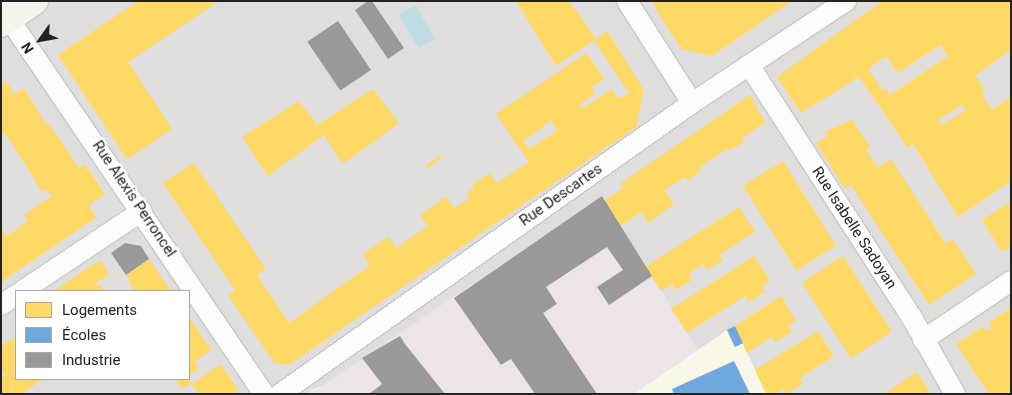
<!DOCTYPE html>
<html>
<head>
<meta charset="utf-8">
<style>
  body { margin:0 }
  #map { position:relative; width:1012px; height:395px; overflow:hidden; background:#f0eeeb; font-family:Roboto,sans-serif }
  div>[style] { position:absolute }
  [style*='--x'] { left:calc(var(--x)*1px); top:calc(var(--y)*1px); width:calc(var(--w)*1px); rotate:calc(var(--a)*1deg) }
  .residential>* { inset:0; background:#dfdedc }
  .industrial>* { inset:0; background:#ede4e9 }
  .education>* { inset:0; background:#f8f7e8 }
  .water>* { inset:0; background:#bfdbe3; transform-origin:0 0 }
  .homes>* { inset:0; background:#ffd966; transform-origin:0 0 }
  .schools>* { inset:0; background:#6fa8dc; transform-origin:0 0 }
  .industry>* { inset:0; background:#999; transform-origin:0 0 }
  .roads { filter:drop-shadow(1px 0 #c9c8c7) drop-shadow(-1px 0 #c9c8c7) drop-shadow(0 1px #c9c8c7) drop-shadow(0 -1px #c9c8c7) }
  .street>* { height:20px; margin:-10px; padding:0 10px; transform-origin:10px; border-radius:10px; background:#fdfcfc }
  .secondary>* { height:28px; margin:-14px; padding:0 14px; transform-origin:14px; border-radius:14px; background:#f4f4ed }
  span { translate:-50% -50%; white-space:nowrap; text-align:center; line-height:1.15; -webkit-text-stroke:5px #fff; paint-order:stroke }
  .street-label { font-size:15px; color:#222 }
  .frame { position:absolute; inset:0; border:2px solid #222; pointer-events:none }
  .legend { position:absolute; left:15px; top:290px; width:175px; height:90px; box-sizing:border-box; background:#fff; border:1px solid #a7a7a7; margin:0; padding:6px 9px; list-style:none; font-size:15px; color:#222 }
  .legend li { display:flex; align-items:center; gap:10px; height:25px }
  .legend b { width:25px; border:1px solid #a7a7a7 }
  .north { position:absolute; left:15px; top:15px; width:50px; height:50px; -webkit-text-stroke:4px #fff; paint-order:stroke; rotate:238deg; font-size:14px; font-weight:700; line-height:20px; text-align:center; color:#222 }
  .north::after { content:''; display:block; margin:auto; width:18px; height:22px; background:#222; clip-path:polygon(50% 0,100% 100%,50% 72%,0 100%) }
</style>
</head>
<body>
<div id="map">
  <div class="residential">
    <div style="clip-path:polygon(evenodd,1px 1px,1011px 1px,1011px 394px,634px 394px,698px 351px,652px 276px,310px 390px,310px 394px,1px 394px,1px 1px,16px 291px,189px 291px,189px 379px,16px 379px,16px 291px)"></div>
  </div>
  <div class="industrial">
    <div style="clip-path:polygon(603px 196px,698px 351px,634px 394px,310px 394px)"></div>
  </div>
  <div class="education">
    <div style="clip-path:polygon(735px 326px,766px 394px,634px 394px,727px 330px)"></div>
  </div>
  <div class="water">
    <div style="left:415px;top:5px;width:39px;height:19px;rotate:59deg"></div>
  </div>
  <div class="homes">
    <div style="clip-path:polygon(138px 1px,219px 1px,128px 62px,172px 129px,127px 159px,58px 55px)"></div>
    <div style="clip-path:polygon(evenodd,516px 1px,569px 1px,596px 39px,607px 31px,644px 90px,636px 127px,289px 365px,274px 363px,228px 295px,235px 290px,163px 183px,194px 163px,266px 269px,257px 275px,289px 323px,370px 265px,363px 254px,388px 237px,396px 248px,428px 226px,420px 215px,446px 197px,454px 208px,470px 198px,466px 193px,474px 188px,472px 185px,490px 173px,497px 183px,529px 162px,496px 114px,530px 91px,587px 53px,604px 79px,591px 88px,595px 94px,579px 105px,582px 109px,612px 89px,618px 99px,629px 93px,594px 40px,556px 66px,516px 1px,551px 121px,557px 131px,529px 149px,523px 141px,551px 121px)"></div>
    <div style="clip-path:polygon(651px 1px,792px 1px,712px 56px,681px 49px)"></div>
    <div style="clip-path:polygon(evenodd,882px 1px,1011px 1px,1011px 50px,975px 76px,984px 88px,982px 95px,992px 110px,1011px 97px,1011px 181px,958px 217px,913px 144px,908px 148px,859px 77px,801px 113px,777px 77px,882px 1px,940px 45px,948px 56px,890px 95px,886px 89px,883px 91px,868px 69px,886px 56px,898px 73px,940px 45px,882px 1px,962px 105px,966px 110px,942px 125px,938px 120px,962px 105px)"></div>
    <div style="clip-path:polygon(6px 81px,15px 94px,24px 88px,47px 126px,49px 124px,79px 168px,85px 164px,105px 194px,89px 205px,96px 218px,1px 282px,1px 228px,7px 236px,28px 221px,24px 215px,52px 196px,47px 189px,42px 192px,8px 137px,1px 132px,1px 85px)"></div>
    <div style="clip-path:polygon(373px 89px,399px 123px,343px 164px,324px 135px,268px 176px,242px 137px,299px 101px,317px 125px)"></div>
    <div style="clip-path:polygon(750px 95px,765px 122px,741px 139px,744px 143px,729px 150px,728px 148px,699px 168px,701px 170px,688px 181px,685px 177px,664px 190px,674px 204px,648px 223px,641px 212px,621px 226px,604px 201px,623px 188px,620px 184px)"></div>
    <div style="clip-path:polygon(852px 120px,870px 147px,866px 150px,878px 168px,891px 159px,946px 244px,953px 239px,976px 274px,929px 305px,851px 185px,845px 189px,816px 143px,828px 136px,825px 132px)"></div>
    <div style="clip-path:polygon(440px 155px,442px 158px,427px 168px,425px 166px)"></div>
    <div style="left:783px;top:161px;width:100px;height:47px;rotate:58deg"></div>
    <div style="clip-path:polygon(1011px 201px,1011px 246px,1002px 252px,982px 220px)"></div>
    <div style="clip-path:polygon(739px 207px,755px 232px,719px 255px,723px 260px,707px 270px,703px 264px,689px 274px,692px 280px,676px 290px,672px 284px,661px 291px,645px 267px)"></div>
    <div style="clip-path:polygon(754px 256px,770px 281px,762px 286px,765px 292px,749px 302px,745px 296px,687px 333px,671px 309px)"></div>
    <div style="left:843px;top:256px;width:90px;height:49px;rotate:57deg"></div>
    <div style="clip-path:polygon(149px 259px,168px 287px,171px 291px,134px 291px,126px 275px)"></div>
    <div style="clip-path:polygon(100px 260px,109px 274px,95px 284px,97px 286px,100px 284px,105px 291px,54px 291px)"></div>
    <div style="clip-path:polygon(781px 296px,796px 321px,788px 326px,792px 332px,775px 342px,771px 337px,747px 353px,735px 326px)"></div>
    <div style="clip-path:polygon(1011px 308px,1011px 390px,1005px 394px,989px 394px,956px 344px,984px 326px,986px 331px,992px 328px,989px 322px)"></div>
    <div style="clip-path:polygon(189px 317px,211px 350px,194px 362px,199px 369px,189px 375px)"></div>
    <div style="clip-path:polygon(818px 331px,834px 356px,799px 379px,803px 384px,786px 394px,783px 389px,775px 394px,766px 394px,755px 370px)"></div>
    <div style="clip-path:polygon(16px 336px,16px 379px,43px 379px,21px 394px,1px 394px,1px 378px,5px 375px,1px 369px,1px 346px)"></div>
    <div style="clip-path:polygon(221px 364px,237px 388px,236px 394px,199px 394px,192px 384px)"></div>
    <div style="clip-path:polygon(917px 372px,931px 394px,884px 394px)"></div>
    <div style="clip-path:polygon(175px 379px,189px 379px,192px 384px,182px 388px)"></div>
  </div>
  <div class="schools">
    <div style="left:735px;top:326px;width:19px;height:9px;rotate:65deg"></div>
    <div style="clip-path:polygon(734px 361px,750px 394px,674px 394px,672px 389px)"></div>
  </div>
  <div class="industry">
    <div style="clip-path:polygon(368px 1px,372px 1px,404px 48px,388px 59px,355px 10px)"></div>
    <div style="left:338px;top:21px;width:59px;height:37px;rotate:56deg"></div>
    <div style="clip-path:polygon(602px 196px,652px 276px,609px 305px,597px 287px,623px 270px,607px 247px,546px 287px,557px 304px,543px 313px,597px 394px,535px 394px,511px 359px,501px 365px,454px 298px)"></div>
    <div style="clip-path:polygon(125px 243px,141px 246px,149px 259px,126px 275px,111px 253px)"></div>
    <div style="clip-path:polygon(400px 336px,405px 344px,445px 394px,369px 394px,382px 384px,362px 358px)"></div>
  </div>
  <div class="roads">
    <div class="street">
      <div style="--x:627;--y:1;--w:121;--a:57.5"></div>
      <div style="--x:1;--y:7;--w:468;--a:55.8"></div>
      <div style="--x:749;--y:65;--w:299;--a:57.2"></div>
      <div style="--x:911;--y:316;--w:90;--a:60.6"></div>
      <div style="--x:22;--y:291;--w:144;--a:-33.7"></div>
      <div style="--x:1;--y:305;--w:18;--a:-34"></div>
      <div style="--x:923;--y:340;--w:106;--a:-33.8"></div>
      <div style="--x:280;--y:394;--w:504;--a:-35.23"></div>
      <div style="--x:692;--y:103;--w:185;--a:-33.5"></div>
    </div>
    <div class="secondary">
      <div style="--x:1;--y:23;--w:40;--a:-34"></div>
    </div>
  </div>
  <div class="street-label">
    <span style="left:561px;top:195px;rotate:-35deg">Rue Descartes</span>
    <span style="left:134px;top:199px;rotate:56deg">Rue Alexis Perroncel</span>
    <span style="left:854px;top:228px;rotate:57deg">Rue Isabelle Sadoyan</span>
  </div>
  <div class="frame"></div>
  <ul class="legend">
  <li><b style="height:14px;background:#ffd966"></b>Logements</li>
  <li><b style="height:14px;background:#6fa8dc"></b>Écoles</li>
  <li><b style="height:14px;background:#999"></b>Industrie</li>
  </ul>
  <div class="north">N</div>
</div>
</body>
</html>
